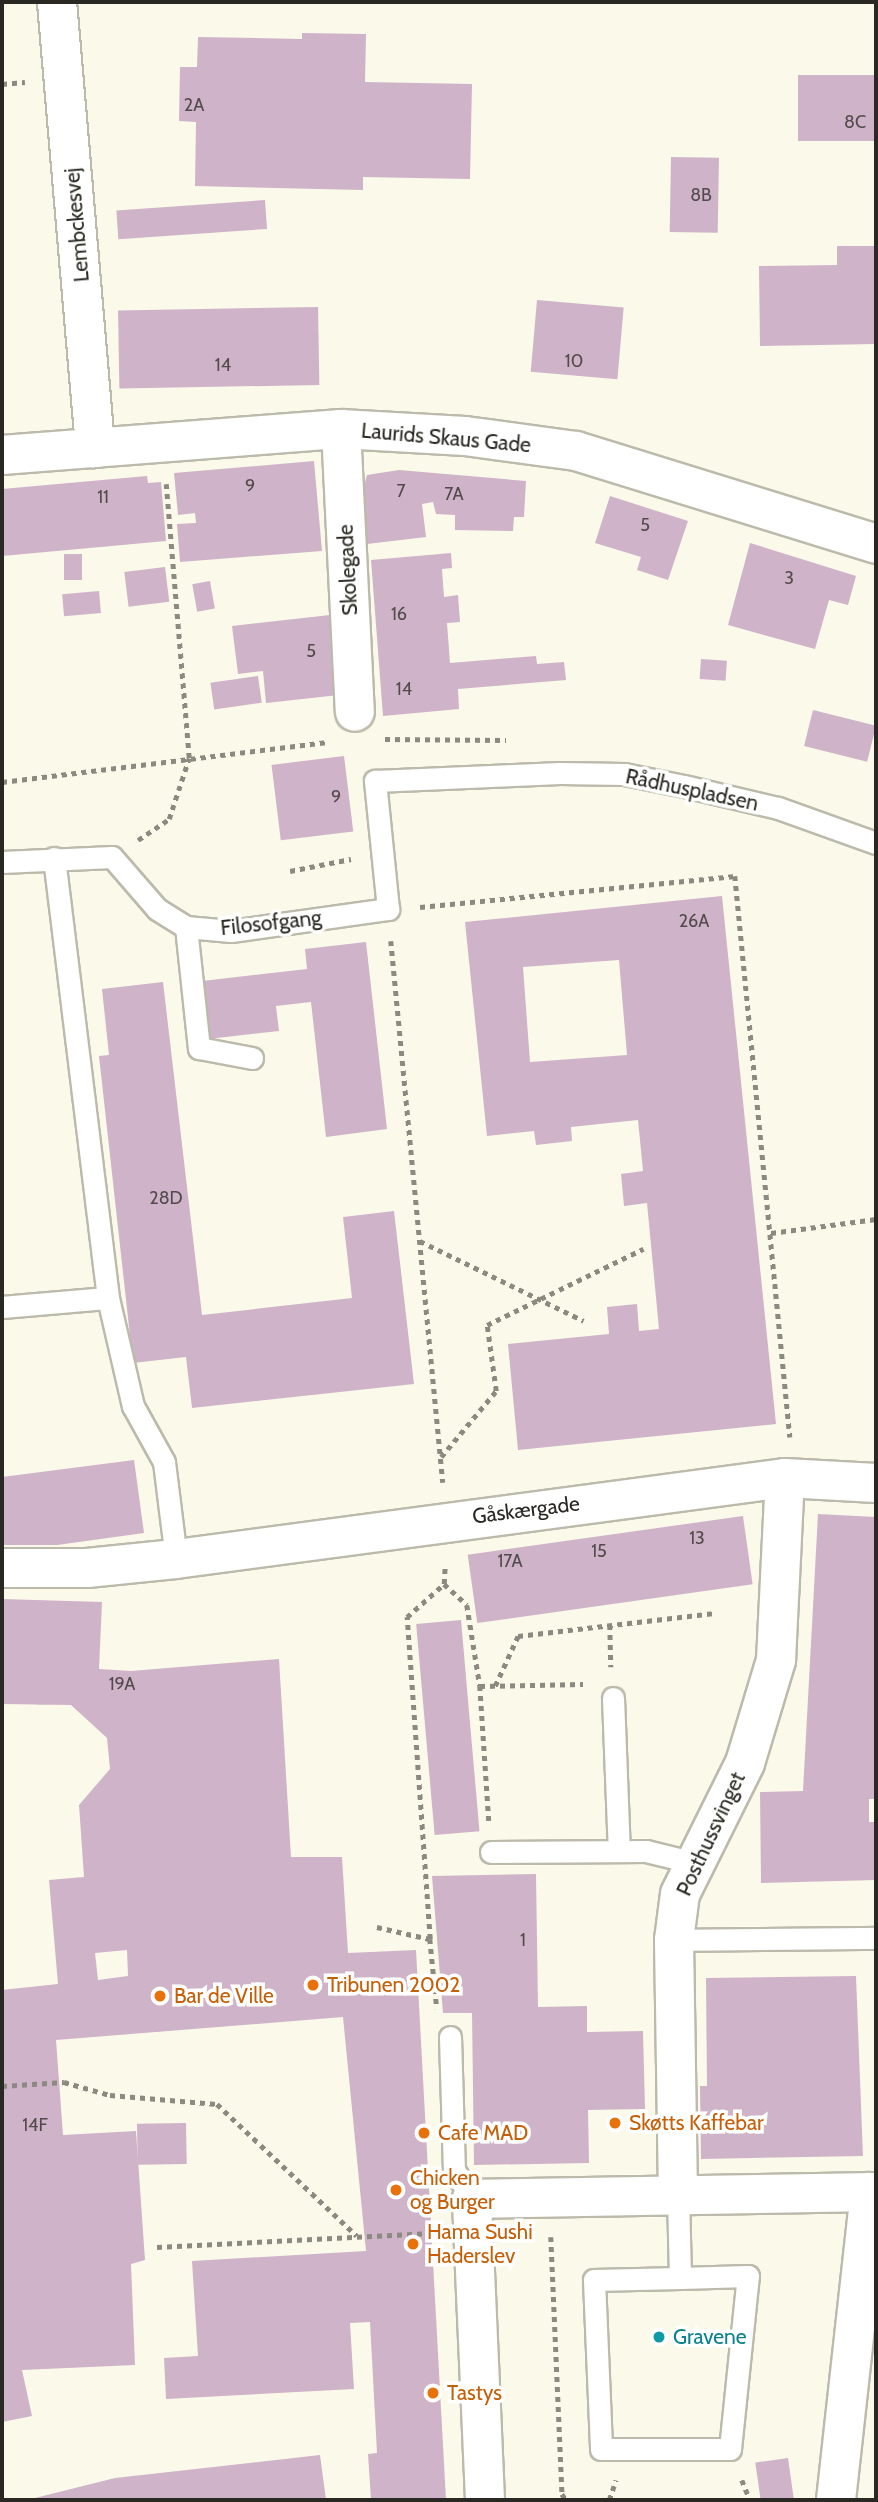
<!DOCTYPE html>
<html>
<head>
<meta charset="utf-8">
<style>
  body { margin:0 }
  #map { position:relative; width:878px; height:2502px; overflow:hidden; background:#fbf9ea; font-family:Cabin,sans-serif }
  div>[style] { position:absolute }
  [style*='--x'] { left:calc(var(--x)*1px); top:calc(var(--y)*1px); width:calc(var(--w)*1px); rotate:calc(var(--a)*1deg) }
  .building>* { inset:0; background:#cfb3c9; transform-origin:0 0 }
  .path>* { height:4.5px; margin-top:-2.25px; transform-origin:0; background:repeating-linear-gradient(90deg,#8c8a80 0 5px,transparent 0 10px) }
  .roads { filter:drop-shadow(2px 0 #bcbaab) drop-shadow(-2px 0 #bcbaab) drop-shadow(0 2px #bcbaab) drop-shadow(0 -2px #bcbaab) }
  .lane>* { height:21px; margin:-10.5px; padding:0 10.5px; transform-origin:10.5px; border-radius:10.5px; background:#fff }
  .street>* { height:38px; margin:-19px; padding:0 19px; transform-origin:19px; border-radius:19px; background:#fff }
  .secondary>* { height:38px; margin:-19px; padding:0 19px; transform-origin:19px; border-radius:19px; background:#fff }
  .dots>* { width:19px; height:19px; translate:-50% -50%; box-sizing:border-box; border:4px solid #fff; border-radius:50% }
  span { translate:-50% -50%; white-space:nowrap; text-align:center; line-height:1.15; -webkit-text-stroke:7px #fff; paint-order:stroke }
  .number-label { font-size:18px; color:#524b4c }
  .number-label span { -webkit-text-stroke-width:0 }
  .street-label { font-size:21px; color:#292822 }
  .food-label { font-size:21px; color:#c56008 }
  .left { translate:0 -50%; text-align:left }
  .culture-label { font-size:21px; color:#0d838f }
  .frame { position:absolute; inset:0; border:4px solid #292822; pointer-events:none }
</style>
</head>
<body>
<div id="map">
  <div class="building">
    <div style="clip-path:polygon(302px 33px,366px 34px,365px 82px,472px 84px,470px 179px,363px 177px,363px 190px,195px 186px,196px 122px,179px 121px,180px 67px,197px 67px,198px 37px,302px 39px)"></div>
    <div style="left:798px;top:75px;width:78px;height:66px"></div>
    <div style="left:671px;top:157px;width:48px;height:75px;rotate:1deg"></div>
    <div style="left:265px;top:200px;width:29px;height:149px;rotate:86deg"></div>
    <div style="clip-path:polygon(837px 246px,875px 246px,876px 344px,760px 346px,759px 266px,837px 265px)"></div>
    <div style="left:537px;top:300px;width:87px;height:72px;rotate:5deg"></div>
    <div style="left:318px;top:307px;width:78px;height:200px;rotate:89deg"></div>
    <div style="clip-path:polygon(314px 461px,322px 551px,180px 562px,177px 524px,196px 523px,195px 513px,178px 515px,174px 473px)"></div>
    <div style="clip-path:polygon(399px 470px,526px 481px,524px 517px,514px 517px,513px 531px,455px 530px,455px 515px,436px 514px,433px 502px,422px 504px,426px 537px,367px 544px,362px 494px,367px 475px)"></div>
    <div style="clip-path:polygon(147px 476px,148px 483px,161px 482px,166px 541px,2px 556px,2px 489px)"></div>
    <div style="clip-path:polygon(610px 496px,688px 521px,668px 580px,637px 570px,641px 557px,595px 543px)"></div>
    <div style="clip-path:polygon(750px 543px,856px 576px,848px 605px,829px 600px,815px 649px,728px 625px)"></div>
    <div style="clip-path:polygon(451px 553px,452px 568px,442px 569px,444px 597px,458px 595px,460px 622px,447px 623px,450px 663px,536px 656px,537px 664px,564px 662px,566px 680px,458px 689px,459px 709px,383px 716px,371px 560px)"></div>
    <div style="left:64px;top:554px;width:18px;height:26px"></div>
    <div style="left:165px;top:567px;width:35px;height:41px;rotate:83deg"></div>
    <div style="left:210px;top:581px;width:28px;height:18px;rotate:80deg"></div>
    <div style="left:99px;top:591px;width:22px;height:37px;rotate:85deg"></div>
    <div style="clip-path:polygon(330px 615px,339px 695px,266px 703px,263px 671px,238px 674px,232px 626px)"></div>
    <div style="left:701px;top:659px;width:26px;height:20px;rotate:4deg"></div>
    <div style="left:258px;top:676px;width:27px;height:48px;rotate:82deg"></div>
    <div style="left:813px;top:710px;width:65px;height:37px;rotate:14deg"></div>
    <div style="left:344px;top:756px;width:76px;height:73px;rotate:83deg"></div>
    <div style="clip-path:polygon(evenodd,722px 896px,776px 1424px,518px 1450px,508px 1344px,609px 1334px,607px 1307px,637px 1304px,639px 1331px,659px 1329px,647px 1203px,624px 1206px,621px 1174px,643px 1171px,638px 1120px,571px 1127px,572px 1141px,536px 1145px,534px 1131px,487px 1136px,465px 922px,722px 896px,619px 960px,627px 1055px,530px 1062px,523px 967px,619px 960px)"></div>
    <div style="clip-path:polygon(366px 942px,387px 1129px,326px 1137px,311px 1002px,276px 1006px,279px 1031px,208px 1039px,202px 981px,307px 969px,305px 949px)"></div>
    <div style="clip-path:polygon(163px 982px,202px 1315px,352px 1298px,343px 1217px,394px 1211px,414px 1384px,192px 1408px,186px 1357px,133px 1363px,99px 1056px,109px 1055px,102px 989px)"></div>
    <div style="clip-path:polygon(134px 1460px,144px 1533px,57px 1545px,2px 1545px,2px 1477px)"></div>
    <div style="clip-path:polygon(818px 1514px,876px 1517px,876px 1799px,869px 1799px,869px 1822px,876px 1822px,876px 1880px,761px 1883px,760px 1792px,803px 1791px)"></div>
    <div style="left:743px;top:1516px;width:69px;height:278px;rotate:82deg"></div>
    <div style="clip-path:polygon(evenodd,2px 1599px,102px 1602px,99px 1669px,131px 1671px,279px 1659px,291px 1857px,342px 1857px,348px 1953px,416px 1950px,446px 2500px,371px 2500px,368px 2454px,377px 2453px,370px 2322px,350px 2323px,354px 2389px,166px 2399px,164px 2358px,198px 2356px,192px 2261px,366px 2251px,343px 2017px,56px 2040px,63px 2135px,136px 2131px,145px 2260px,131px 2264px,135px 2365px,22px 2370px,32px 2416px,2px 2422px,2px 1990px,58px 1984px,49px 1880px,84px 1877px,79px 1805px,110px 1769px,107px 1738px,71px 1705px,2px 1704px,2px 1599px,127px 1950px,128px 1976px,98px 1980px,95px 1953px,127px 1950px)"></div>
    <div style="left:461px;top:1620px;width:212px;height:45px;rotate:85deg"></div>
    <div style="clip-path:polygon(536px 1874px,538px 2007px,587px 2006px,587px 2032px,643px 2031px,645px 2109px,588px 2110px,589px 2163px,474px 2165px,472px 2013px,443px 2013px,432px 1876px)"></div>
    <div style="clip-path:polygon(856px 1976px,863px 2156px,701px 2159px,700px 2086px,707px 2086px,706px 1978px)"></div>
    <div style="left:186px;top:2123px;width:41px;height:49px;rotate:89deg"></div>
    <div style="clip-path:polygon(320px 2455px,326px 2500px,27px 2500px,115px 2478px)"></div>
    <div style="left:788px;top:2458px;width:42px;height:33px;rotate:82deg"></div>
  </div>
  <div class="path">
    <div style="--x:2;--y:84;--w:23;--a:-5"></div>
    <div style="--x:385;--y:739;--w:121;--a:0.5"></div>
    <div style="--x:2;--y:782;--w:328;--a:-7"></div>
    <div style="--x:138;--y:840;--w:37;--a:-34"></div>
    <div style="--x:169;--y:819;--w:64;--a:-71.8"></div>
    <div style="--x:189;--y:758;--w:275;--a:-94.8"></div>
    <div style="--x:290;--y:871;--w:62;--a:-11.1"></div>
    <div style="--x:420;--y:907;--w:317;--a:-5.6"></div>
    <div style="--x:735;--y:876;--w:564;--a:84.4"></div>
    <div style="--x:391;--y:941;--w:544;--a:84.52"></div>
    <div style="--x:771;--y:1233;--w:106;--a:-7.6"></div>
    <div style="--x:420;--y:1241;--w:182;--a:26"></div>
    <div style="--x:441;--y:1457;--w:86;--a:-50.2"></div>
    <div style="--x:496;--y:1391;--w:67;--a:-97.8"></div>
    <div style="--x:487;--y:1325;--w:174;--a:-26"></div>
    <div style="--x:444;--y:1584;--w:31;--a:42"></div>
    <div style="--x:467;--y:1605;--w:82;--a:80.9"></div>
    <div style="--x:480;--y:1686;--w:103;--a:-1.1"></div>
    <div style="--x:610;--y:1625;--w:42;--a:88.6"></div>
    <div style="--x:480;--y:1686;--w:135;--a:86.2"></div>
    <div style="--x:495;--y:1686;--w:55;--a:-65.3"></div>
    <div style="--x:518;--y:1636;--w:198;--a:-6.7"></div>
    <div style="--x:377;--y:1927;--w:54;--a:12.8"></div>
    <div style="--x:430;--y:1939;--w:70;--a:84.3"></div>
    <div style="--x:430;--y:1939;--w:323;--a:-94.1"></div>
    <div style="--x:407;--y:1617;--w:50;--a:-41.7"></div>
    <div style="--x:444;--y:1584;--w:19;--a:-87"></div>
    <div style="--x:2;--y:2086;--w:62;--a:-3.7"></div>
    <div style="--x:64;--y:2082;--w:48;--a:15.8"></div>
    <div style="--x:110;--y:2095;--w:107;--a:4.8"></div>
    <div style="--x:217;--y:2104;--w:192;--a:43.3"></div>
    <div style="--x:551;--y:2237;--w:257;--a:87.5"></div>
    <div style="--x:562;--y:2494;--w:7;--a:56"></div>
    <div style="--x:157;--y:2247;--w:275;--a:-2.9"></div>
    <div style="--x:742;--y:2480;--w:22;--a:68"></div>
    <div style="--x:609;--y:2500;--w:21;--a:-71"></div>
  </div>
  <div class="roads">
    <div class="lane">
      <div style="--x:54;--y:858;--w:443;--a:83"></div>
      <div style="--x:108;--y:1298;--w:111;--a:77"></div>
      <div style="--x:133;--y:1406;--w:64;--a:61"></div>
      <div style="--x:164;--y:1462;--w:98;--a:82.9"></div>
      <div style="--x:2;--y:862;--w:110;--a:-2.6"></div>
      <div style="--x:112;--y:857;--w:69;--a:49.1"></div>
      <div style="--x:157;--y:909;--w:34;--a:32"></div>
      <div style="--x:186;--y:927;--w:45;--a:5.1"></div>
      <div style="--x:231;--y:931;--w:159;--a:-8"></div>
      <div style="--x:388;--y:909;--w:129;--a:-95.8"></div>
      <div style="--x:375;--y:781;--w:185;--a:-2.5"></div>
      <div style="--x:560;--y:773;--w:64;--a:0.9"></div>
      <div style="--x:624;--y:774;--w:61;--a:11.3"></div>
      <div style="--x:684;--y:786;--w:97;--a:13.2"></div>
      <div style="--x:778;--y:808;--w:104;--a:19.7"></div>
      <div style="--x:186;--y:927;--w:122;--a:83.9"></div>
      <div style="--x:199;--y:1048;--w:54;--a:10.7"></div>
      <div style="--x:2;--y:1307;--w:106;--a:-4.9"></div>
      <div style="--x:613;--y:1698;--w:153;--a:87.8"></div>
      <div style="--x:491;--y:1852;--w:155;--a:-0.4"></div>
      <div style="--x:646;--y:1851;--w:50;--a:13.8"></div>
      <div style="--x:674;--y:1940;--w:202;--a:-0.6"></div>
      <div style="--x:450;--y:2037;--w:133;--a:88.3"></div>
      <div style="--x:454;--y:2170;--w:34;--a:58"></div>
      <div style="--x:678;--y:2195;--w:83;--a:88.6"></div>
      <div style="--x:680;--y:2278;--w:86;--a:178.7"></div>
      <div style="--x:594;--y:2280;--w:169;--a:87.6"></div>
      <div style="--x:601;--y:2449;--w:129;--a:0"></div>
      <div style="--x:730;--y:2449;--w:174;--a:-84.1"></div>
      <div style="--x:748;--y:2276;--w:68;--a:178.3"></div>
    </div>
    <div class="street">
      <div style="--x:57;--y:2;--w:448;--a:85.1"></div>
      <div style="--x:341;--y:429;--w:283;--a:87.2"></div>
      <div style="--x:2;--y:1568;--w:85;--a:0"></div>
      <div style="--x:87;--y:1568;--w:89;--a:-5.8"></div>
      <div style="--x:176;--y:1559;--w:614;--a:-7.58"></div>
      <div style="--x:785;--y:1478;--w:91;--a:3.1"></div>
      <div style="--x:678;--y:2195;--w:255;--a:-90.9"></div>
      <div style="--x:674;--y:1940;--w:46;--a:-82.6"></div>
      <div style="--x:680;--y:1894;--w:146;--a:-63.6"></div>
      <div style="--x:745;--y:1763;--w:108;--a:-73.2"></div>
      <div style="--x:776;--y:1660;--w:182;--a:-87.2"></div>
      <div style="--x:485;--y:2500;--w:301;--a:-92.5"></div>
      <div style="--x:472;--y:2199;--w:398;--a:-1"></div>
      <div style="--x:870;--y:2192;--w:310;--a:96.3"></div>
    </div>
    <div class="secondary">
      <div style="--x:2;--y:455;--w:340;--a:-4.4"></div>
      <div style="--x:341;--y:429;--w:124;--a:3.2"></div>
      <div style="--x:465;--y:436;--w:112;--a:7.7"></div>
      <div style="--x:576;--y:451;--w:314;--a:17.2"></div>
    </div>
  </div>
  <div class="dots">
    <div style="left:313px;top:1985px;background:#e8710a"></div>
    <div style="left:160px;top:1996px;background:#e8710a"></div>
    <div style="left:615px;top:2123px;background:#e8710a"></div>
    <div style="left:424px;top:2133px;background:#e8710a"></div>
    <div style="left:396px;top:2190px;background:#e8710a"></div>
    <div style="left:413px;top:2244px;background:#e8710a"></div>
    <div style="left:659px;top:2337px;background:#0f9aa8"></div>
    <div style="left:433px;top:2393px;background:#e8710a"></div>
  </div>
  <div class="number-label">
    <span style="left:194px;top:105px">2A</span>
    <span style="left:855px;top:122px">8C</span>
    <span style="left:701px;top:195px">8B</span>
    <span style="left:574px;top:361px">10</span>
    <span style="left:223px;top:365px">14</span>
    <span style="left:250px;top:486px">9</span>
    <span style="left:401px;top:491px">7</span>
    <span style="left:454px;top:494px">7A</span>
    <span style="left:103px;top:497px">11</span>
    <span style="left:645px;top:525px">5</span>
    <span style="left:789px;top:578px">3</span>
    <span style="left:399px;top:614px">16</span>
    <span style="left:311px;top:651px">5</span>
    <span style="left:404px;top:689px">14</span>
    <span style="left:336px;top:797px">9</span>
    <span style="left:694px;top:921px">26A</span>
    <span style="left:166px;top:1198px">28D</span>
    <span style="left:697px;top:1538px">13</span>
    <span style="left:599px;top:1551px">15</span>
    <span style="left:510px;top:1561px">17A</span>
    <span style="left:122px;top:1684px">19A</span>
    <span style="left:523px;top:1940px">1</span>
    <span style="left:35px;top:2125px">14F</span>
  </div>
  <div class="street-label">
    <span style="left:77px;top:225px;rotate:-95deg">Lembckesvej</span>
    <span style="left:446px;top:438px;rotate:5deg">Laurids Skaus Gade</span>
    <span style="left:348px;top:570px;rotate:-93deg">Skolegade</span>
    <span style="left:692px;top:790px;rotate:12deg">Rådhuspladsen</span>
    <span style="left:271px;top:923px;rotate:-6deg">Filosofgang</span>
    <span style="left:526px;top:1510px;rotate:-7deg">Gåskærgade</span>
    <span style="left:711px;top:1834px;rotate:-65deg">Posthussvinget</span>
  </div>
  <div class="food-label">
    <span class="left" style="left:327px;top:1985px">Tribunen 2002</span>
    <span class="left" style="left:174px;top:1996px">Bar de Ville</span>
    <span class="left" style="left:629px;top:2123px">Skøtts Kaffebar</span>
    <span class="left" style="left:438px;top:2133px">Cafe MAD</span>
    <span class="left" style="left:410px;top:2190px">Chicken<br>og Burger</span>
    <span class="left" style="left:427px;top:2244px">Hama Sushi<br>Haderslev</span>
    <span class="left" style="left:447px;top:2393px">Tastys</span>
  </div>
  <div class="culture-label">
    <span class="left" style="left:673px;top:2337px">Gravene</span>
  </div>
  <div class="frame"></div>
</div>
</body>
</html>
